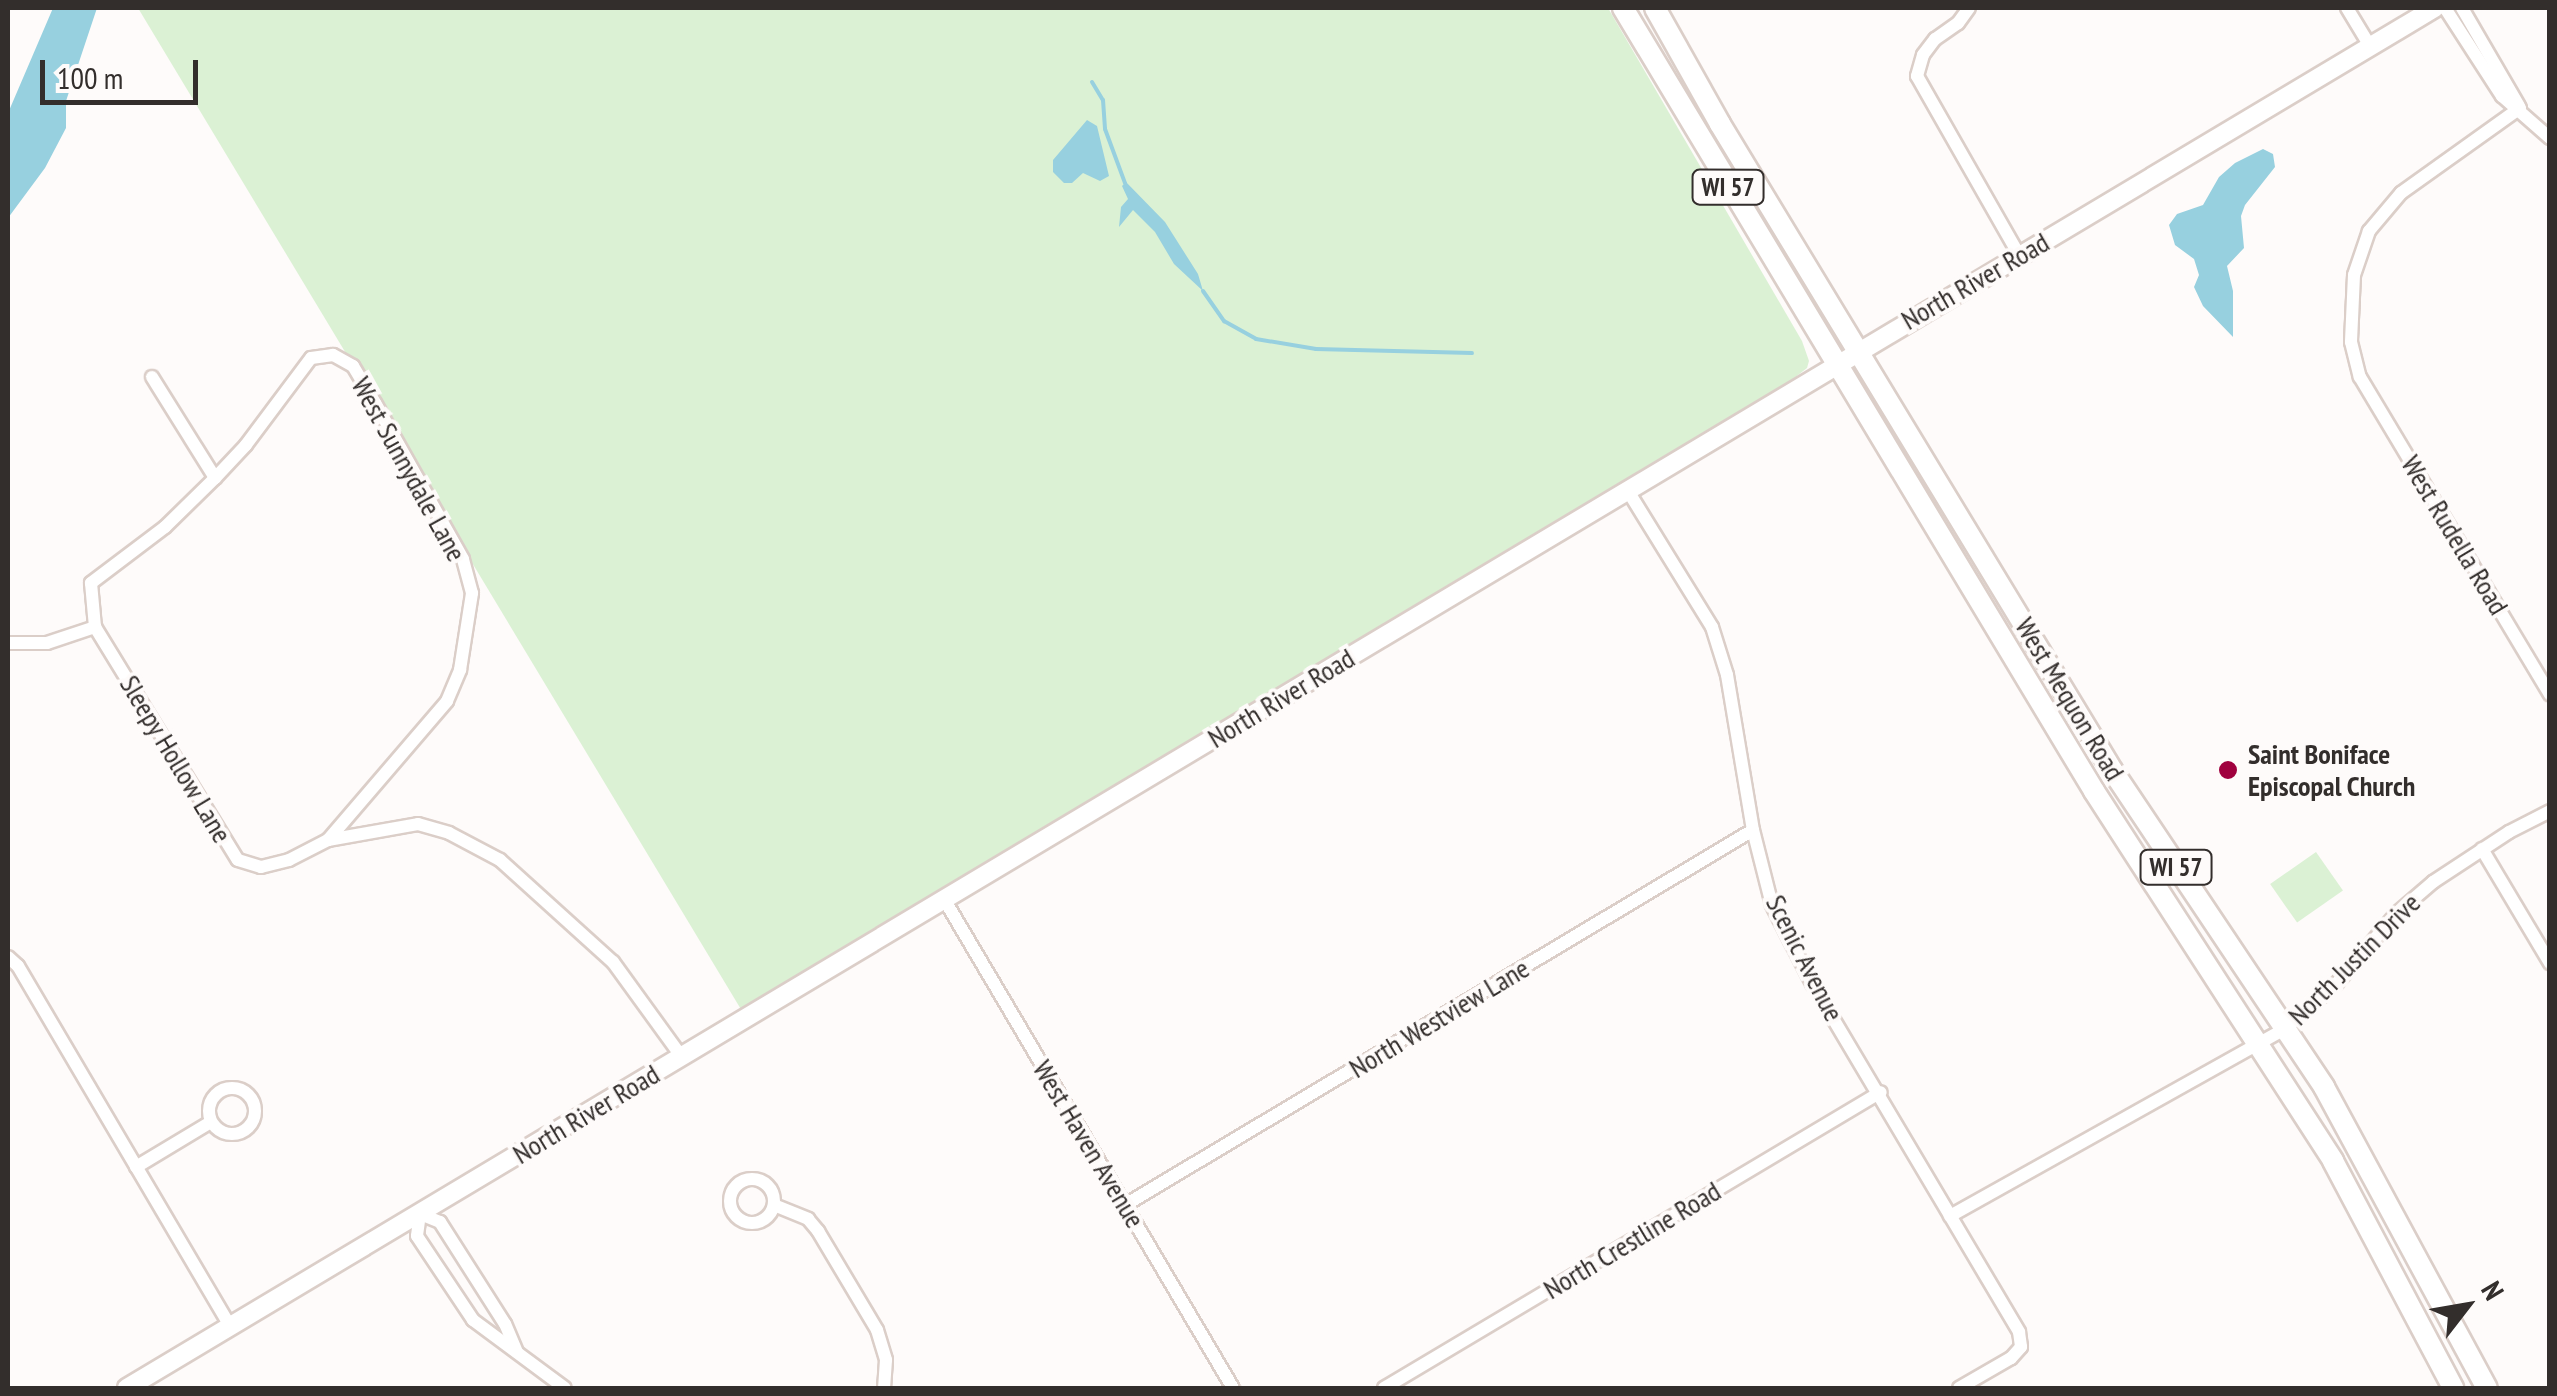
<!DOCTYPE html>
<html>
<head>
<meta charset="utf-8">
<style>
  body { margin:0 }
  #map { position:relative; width:2557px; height:1396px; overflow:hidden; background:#fefbfa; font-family:"PT Sans Narrow",sans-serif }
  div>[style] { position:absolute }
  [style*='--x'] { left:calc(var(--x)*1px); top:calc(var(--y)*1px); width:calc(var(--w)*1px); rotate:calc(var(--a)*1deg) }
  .green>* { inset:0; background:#dbf1d4; transform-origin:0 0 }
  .water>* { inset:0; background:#97d0df }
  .stream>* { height:4px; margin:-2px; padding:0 2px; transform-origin:2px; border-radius:2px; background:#97d0df }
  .roads { filter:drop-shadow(2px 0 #dbcec8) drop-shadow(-2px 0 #dbcec8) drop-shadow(0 2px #dbcec8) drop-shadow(0 -2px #dbcec8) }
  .street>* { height:12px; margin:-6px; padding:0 6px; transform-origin:6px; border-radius:6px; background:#fff }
  .street>.ring { margin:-6px; padding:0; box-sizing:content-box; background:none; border:12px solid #fff; border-radius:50% }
  .secondary>* { height:18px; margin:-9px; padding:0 9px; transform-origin:9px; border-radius:9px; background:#fff }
  .primary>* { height:20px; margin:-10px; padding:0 10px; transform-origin:10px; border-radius:10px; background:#fff }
  .dots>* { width:28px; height:28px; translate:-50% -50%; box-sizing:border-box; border:5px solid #fefbfa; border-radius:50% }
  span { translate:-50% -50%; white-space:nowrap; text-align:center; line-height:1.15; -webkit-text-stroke:8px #fefbfa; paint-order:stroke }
  .shield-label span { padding:2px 8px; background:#fefbfa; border:2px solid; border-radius:8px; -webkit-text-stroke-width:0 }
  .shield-label { font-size:25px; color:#332e2c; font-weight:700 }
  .street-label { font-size:28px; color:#332e2c }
  .poi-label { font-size:28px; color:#332e2c; font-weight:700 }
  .left { translate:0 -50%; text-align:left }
  .frame { position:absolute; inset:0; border:10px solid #332e2c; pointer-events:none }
  .north { position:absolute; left:2417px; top:1256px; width:100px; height:100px; -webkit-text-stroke:8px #fefbfa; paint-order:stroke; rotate:59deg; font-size:28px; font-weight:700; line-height:40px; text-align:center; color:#332e2c }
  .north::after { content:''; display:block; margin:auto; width:35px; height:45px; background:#332e2c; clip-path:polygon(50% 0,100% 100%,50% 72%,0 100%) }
  .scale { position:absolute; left:40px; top:60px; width:158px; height:45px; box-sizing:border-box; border:5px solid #332e2c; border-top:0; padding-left:12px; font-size:30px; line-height:35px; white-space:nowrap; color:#332e2c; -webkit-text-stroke:8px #fefbfa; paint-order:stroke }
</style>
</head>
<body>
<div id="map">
  <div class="green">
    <div style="clip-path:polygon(138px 8px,1608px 8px,1802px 341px,1809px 361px,1807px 368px,1784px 386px,1705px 435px,742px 1011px)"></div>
    <div style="left:2316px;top:852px;width:47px;height:56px;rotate:55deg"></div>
  </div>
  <div class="water">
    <div style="clip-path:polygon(53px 8px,97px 8px,66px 101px,66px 128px,45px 168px,8px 218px,8px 113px)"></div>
    <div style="clip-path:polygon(1087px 120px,1097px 126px,1109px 176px,1100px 181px,1083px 173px,1072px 183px,1064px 183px,1053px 172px,1053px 160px)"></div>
    <div style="clip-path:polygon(2263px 149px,2273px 154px,2275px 167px,2245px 205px,2241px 216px,2244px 248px,2227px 266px,2233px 291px,2233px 337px,2203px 306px,2194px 287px,2199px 275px,2194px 259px,2175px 245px,2169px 225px,2177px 214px,2203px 205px,2219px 177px,2235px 163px)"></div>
    <div style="clip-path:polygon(1126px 182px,1165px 222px,1198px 274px,1203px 291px,1174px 264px,1155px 232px,1133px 210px,1119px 227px,1121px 207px,1128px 199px,1122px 186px)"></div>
  </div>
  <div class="stream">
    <div style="--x:1092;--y:82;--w:21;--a:59"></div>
    <div style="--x:1103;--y:100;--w:29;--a:86"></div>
    <div style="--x:1105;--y:129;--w:58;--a:69.7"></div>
    <div style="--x:1203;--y:291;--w:37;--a:55"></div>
    <div style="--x:1224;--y:321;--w:37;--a:29"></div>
    <div style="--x:1256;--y:339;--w:61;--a:9.5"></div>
    <div style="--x:1316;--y:349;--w:156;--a:1.5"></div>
  </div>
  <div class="roads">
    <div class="street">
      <div style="--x:1969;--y:8;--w:19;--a:126"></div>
      <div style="--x:1958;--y:23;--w:28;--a:145"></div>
      <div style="--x:1935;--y:39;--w:20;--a:127"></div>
      <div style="--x:1923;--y:55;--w:22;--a:106"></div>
      <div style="--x:1917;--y:76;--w:206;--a:60.3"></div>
      <div style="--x:2347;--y:8;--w:44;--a:58.8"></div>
      <div style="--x:2445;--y:8;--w:105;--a:57.1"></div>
      <div style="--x:2502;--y:96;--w:64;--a:41.2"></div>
      <div style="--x:2462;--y:8;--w:113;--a:59.8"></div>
      <div style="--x:2520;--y:108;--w:146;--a:144.5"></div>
      <div style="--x:2401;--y:193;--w:50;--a:130.1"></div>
      <div style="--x:2369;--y:231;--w:46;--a:108.8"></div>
      <div style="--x:2354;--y:275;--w:67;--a:92.6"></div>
      <div style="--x:2351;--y:342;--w:36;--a:76"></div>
      <div style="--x:2360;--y:377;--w:370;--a:59.1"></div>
      <div style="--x:152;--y:377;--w:119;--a:58"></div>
      <div style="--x:1628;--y:491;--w:160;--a:58.3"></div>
      <div style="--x:1712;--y:627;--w:50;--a:72.6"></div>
      <div style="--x:1727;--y:675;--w:157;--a:80.5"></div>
      <div style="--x:1753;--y:830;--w:77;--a:75.8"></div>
      <div style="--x:1772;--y:905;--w:88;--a:62.9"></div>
      <div style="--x:1812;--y:983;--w:406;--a:59.3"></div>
      <div style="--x:2019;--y:1332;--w:15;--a:82"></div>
      <div style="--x:2021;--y:1347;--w:15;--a:132"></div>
      <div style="--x:2011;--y:1358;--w:60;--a:150"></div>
      <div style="--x:8;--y:643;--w:39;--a:0"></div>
      <div style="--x:47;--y:643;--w:51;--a:-18.4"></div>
      <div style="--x:328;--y:840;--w:183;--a:-49.4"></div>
      <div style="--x:447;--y:701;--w:34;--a:-67"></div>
      <div style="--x:460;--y:670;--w:78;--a:-81.1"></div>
      <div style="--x:472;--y:593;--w:35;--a:-105"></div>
      <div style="--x:463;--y:559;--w:179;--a:-119.4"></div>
      <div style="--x:375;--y:403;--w:43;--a:-120.7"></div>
      <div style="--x:353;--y:366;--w:23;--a:-151"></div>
      <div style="--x:333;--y:355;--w:22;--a:172"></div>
      <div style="--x:311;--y:358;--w:109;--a:126.8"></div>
      <div style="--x:246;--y:445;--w:45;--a:133.2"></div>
      <div style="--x:215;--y:478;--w:70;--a:135.6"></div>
      <div style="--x:165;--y:527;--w:93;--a:142.9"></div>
      <div style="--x:91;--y:583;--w:44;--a:84.8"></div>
      <div style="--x:95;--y:627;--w:273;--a:58.5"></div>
      <div style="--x:238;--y:860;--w:24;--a:17"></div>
      <div style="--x:261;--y:867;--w:29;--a:-14"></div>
      <div style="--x:289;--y:860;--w:44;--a:-27.1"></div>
      <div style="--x:328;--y:840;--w:91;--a:-10.1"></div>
      <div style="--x:418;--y:824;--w:32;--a:16"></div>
      <div style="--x:449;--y:833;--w:58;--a:27.9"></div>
      <div style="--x:500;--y:860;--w:152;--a:42.1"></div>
      <div style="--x:613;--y:962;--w:116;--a:54.1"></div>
      <div style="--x:2482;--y:849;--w:133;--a:59.2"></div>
      <div style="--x:944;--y:899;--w:568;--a:59.42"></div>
      <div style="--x:8;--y:957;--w:13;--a:42"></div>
      <div style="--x:18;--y:966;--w:419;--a:59.5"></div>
      <div class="ring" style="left:209px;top:1088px;width:34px;height:34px"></div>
      <div style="--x:136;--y:1167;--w:87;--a:-31"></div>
      <div class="ring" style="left:730px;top:1179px;width:32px;height:32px"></div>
      <div style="--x:774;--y:1205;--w:37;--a:22"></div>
      <div style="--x:808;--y:1219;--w:16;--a:50"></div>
      <div style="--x:818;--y:1231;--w:115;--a:59.2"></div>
      <div style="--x:877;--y:1330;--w:31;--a:73"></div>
      <div style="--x:886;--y:1360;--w:28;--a:94"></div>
      <div style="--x:1125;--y:1205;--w:731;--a:-30.84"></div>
      <div style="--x:1950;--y:1216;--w:385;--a:-29.2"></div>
      <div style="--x:2286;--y:1028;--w:68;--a:-41.4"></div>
      <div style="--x:2337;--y:983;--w:92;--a:-49.4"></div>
      <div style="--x:2397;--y:913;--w:48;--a:-40.7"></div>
      <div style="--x:2433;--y:882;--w:91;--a:-33.3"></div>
      <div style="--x:2509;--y:832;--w:46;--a:-27.1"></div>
      <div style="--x:517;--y:1352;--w:30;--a:-113"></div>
      <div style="--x:505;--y:1324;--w:121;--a:-122.5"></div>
      <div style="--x:440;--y:1222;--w:22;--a:-158"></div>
      <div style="--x:420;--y:1214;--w:22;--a:98"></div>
      <div style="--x:417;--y:1236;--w:101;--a:56.3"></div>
      <div style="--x:473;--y:1320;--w:114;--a:36.5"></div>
      <div style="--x:1384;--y:1388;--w:578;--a:-30.78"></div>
    </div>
    <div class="secondary">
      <div style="--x:127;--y:1388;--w:2689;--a:-30.88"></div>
    </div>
    <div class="primary">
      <div style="--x:1623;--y:8;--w:914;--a:58.97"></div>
      <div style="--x:2094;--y:791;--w:440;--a:57.1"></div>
      <div style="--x:2333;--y:1161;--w:257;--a:62.1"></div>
      <div style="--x:1655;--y:8;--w:133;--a:60.7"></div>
      <div style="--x:1720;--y:124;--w:756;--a:58.75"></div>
      <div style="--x:2112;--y:770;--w:381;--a:56.2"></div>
      <div style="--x:2324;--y:1087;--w:342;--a:61.6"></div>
    </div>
  </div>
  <div class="dots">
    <div style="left:2228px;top:770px;background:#a0013e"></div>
  </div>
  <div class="shield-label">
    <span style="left:1728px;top:187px">WI 57</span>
    <span style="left:2176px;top:867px">WI 57</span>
  </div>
  <div class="street-label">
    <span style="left:1975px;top:281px;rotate:-30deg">North River Road</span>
    <span style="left:409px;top:469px;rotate:61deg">West Sunnydale Lane</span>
    <span style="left:2455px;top:535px;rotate:59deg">West Rudella Road</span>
    <span style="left:1281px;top:698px;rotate:-31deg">North River Road</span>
    <span style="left:2070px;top:699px;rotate:59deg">West Mequon Road</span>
    <span style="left:176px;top:759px;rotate:59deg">Sleepy Hollow Lane</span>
    <span style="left:1805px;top:958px;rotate:63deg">Scenic Avenue</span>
    <span style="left:2354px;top:959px;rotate:-45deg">North Justin Drive</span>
    <span style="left:1439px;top:1018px;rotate:-31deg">North Westview Lane</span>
    <span style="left:586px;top:1114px;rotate:-31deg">North River Road</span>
    <span style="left:1089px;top:1144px;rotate:59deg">West Haven Avenue</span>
    <span style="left:1632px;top:1240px;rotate:-31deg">North Crestline Road</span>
  </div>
  <div class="poi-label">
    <span class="left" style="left:2248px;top:770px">Saint Boniface<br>Episcopal Church</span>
  </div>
  <div class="frame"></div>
  <div class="north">N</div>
  <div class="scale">100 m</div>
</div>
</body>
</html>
